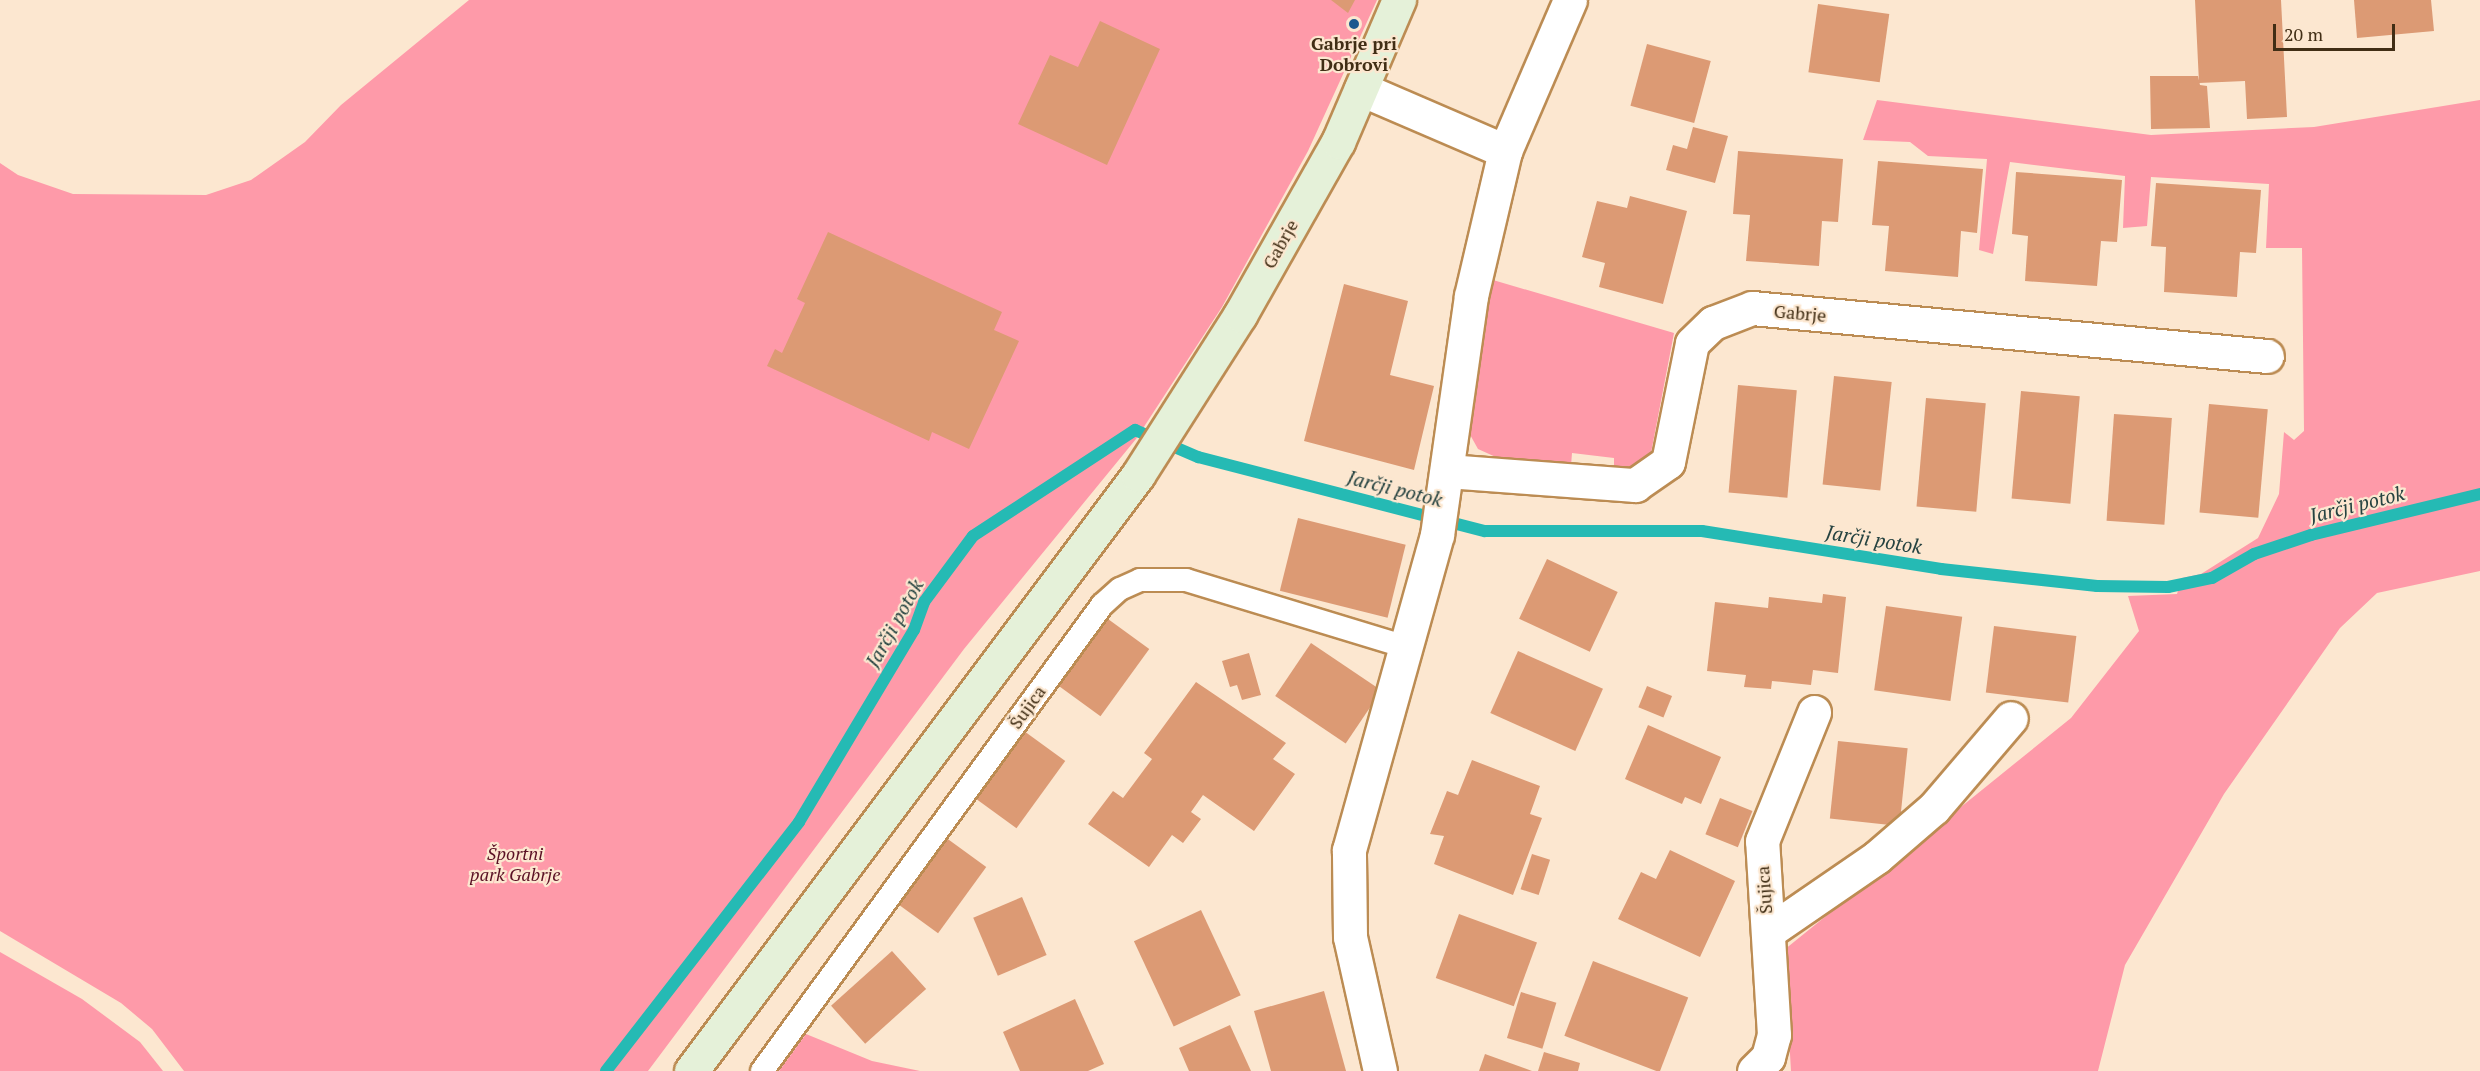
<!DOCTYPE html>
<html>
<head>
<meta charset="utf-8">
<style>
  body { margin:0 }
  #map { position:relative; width:2480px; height:1071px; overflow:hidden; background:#fce7d0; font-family:"PT Serif",serif }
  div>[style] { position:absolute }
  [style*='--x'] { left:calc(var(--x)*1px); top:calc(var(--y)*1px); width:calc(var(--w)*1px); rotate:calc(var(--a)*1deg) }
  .green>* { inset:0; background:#fe9aa9 }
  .stream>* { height:12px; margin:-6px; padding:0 6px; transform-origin:6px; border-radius:6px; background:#25bab4 }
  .building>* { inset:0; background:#dc9a74; transform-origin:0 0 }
  .roads { filter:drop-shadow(2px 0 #bc8c53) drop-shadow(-2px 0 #bc8c53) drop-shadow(0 2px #bc8c53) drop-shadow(0 -2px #bc8c53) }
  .lane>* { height:22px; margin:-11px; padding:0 11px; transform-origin:11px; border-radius:11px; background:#fff }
  .street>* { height:33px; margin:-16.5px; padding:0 16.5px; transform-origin:16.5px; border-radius:16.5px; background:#fff }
  .secondary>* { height:33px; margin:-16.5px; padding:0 16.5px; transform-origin:16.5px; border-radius:16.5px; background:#e5f1d9 }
  .dots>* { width:16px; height:16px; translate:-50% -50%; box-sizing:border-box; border:3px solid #fce7d0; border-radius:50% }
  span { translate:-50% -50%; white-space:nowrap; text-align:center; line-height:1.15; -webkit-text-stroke:4.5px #fce7d0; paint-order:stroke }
  .poi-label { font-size:18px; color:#412e15; font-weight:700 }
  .street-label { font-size:18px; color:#412e15 }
  .park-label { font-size:18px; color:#5a1024; font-style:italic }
  .water-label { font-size:20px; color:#264341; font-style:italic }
  .scale { position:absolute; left:2273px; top:24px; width:122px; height:27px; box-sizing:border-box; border:3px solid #412e15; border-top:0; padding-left:8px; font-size:18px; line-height:21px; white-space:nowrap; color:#412e15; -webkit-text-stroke:4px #fce7d0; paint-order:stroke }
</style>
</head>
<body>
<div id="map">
  <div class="green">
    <div style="clip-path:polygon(469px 0,1377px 0,1308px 151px,1222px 307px,1136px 439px,964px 649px,648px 1071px,184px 1071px,152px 1029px,121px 1003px,0 931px,0 163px,18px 175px,73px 194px,206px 195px,251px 180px,305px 142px,341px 105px)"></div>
    <div style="clip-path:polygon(1877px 100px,2151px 135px,2314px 127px,2480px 100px,2480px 571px,2377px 593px,2340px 628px,2224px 794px,2125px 965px,2098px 1071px,1791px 1071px,1784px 950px,2071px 718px,2139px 631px,2128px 596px,2177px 594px,2182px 578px,2201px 574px,2258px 538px,2279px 494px,2284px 432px,2294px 440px,2304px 431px,2302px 248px,2266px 248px,2269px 184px,2151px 177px,2147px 226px,2123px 228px,2125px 176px,2010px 162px,1993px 254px,1979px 250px,1987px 159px,1928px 156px,1910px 142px,1863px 140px)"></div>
    <div style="clip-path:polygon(1493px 280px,1674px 333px,1651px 453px,1639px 465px,1614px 472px,1614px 458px,1572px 453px,1571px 466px,1498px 458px,1478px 449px,1468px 431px)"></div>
    <div style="clip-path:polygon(0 952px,82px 999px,140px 1042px,163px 1071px,0 1071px)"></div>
    <div style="clip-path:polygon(806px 1034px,872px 1061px,920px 1071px,779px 1071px)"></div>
  </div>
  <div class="stream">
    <div style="--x:606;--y:1071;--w:315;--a:-52.2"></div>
    <div style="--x:799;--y:822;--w:224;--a:-59.1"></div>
    <div style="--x:914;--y:630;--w:30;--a:-70"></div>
    <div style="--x:924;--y:602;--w:82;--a:-53.4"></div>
    <div style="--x:973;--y:536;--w:194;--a:-33.2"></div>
    <div style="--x:1135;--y:430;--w:69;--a:23.2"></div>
    <div style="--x:1198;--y:457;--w:296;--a:14.5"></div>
    <div style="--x:1485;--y:531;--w:217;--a:0"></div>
    <div style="--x:1702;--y:531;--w:242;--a:9"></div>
    <div style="--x:1941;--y:569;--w:157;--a:6.2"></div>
    <div style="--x:2097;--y:586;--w:71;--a:0.8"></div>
    <div style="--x:2168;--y:587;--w:45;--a:-11.6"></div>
    <div style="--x:2212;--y:578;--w:48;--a:-29.7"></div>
    <div style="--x:2254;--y:554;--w:60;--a:-18.4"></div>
    <div style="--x:2311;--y:535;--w:174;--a:-13.6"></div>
  </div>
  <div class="building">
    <div style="clip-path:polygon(1331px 0,1355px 0,1348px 13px)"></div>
    <div style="clip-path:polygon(2195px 0,2281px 0,2287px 117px,2247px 119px,2245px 81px,2199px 83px)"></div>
    <div style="clip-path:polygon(2354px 0,2431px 0,2434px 31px,2357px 38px)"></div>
    <div style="left:1818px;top:4px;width:72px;height:69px;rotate:8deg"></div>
    <div style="clip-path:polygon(1100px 21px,1160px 49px,1107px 165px,1018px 124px,1050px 55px,1078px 67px)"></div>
    <div style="left:1647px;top:44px;width:66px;height:64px;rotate:15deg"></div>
    <div style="clip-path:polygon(2150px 76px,2198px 76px,2200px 85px,2207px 86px,2210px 128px,2151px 129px)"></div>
    <div style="clip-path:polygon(1693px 127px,1728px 136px,1715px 183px,1666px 170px,1673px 145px,1687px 149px)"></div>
    <div style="clip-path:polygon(1738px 151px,1843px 159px,1838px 222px,1822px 221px,1819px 266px,1746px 261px,1750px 215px,1733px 214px)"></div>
    <div style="clip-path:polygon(1878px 161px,1983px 169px,1977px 233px,1961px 231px,1958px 277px,1885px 271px,1889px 226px,1872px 225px)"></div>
    <div style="clip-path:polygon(2016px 172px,2122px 180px,2117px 242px,2101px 241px,2097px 286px,2025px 281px,2028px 236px,2012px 234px)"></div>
    <div style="clip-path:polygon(2156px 183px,2261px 190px,2256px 253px,2240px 252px,2237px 297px,2164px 292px,2166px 247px,2151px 246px)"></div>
    <div style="clip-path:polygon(1630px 196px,1687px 211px,1663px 304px,1599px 287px,1605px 263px,1582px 257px,1597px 201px,1627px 208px)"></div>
    <div style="clip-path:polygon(828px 232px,1002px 312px,994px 330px,1019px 341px,969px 449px,932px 432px,929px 441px,767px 366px,775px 349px,782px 353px,805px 303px,797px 299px)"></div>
    <div style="clip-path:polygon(1344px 284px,1408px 301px,1390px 375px,1434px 386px,1414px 470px,1304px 441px)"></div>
    <div style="left:1834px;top:376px;width:58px;height:109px;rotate:6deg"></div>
    <div style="left:1738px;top:385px;width:59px;height:108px;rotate:5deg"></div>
    <div style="left:2021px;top:391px;width:59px;height:108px;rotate:5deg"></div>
    <div style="left:1926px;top:398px;width:60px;height:109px;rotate:5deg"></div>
    <div style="left:2209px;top:404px;width:59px;height:109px;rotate:5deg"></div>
    <div style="left:2114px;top:414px;width:58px;height:107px;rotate:4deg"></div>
    <div style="left:1298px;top:518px;width:111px;height:75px;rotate:14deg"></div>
    <div style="left:1547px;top:559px;width:78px;height:66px;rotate:25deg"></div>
    <div style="clip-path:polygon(1823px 594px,1846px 597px,1838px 673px,1813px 670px,1811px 685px,1772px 681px,1771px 689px,1744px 687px,1746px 675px,1707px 671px,1715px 602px,1768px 608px,1769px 597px,1822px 603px)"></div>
    <div style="left:1886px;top:606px;width:77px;height:85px;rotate:8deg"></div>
    <div style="left:1108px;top:619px;width:51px;height:83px;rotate:36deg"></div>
    <div style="left:1994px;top:626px;width:83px;height:67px;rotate:7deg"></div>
    <div style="left:1311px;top:643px;width:85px;height:64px;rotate:34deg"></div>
    <div style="left:1518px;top:651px;width:93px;height:68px;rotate:24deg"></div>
    <div style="clip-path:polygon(1249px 653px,1261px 695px,1242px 700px,1237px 685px,1230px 687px,1222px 661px)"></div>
    <div style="clip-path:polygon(1196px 682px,1286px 743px,1273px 759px,1295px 774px,1254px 831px,1203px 795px,1191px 812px,1201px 819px,1183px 843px,1172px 835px,1149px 867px,1088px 824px,1113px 791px,1123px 798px,1152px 759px,1144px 753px)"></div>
    <div style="left:1647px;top:686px;width:27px;height:23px;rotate:22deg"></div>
    <div style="clip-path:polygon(1648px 725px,1721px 757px,1701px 804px,1685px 797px,1682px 804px,1625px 779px)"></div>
    <div style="left:1024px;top:731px;width:51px;height:83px;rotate:36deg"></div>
    <div style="left:1838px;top:741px;width:70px;height:78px;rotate:6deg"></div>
    <div style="clip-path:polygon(1472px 760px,1540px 786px,1530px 814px,1542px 818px,1513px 895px,1434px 864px,1444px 836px,1430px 834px,1447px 791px,1458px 795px)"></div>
    <div style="left:1720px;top:798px;width:35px;height:39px;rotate:22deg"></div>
    <div style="left:945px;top:837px;width:51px;height:82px;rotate:36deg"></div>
    <div style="clip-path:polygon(1670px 850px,1735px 881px,1700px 957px,1618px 919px,1641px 872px,1656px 879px)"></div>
    <div style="left:1532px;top:854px;width:19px;height:37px;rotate:18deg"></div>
    <div style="left:1022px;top:897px;width:63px;height:53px;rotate:67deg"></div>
    <div style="left:1201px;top:910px;width:94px;height:74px;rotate:65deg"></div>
    <div style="left:1459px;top:914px;width:83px;height:68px;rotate:20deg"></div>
    <div style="left:892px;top:951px;width:51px;height:82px;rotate:48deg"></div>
    <div style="left:1593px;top:961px;width:102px;height:80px;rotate:21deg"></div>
    <div style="clip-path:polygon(1324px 991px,1346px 1071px,1271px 1071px,1254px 1011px)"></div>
    <div style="left:1521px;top:992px;width:37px;height:48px;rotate:17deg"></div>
    <div style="clip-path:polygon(1075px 999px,1104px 1064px,1088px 1071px,1020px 1071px,1003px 1032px)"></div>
    <div style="clip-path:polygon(1230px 1025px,1251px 1071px,1189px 1071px,1179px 1048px)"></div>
    <div style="clip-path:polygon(1544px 1052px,1580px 1063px,1578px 1071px,1538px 1071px)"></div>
    <div style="clip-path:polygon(1485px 1054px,1532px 1071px,1479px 1071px)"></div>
  </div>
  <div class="roads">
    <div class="lane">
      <div style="--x:762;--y:1071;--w:577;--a:-53.88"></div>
      <div style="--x:1102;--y:605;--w:24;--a:-42"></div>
      <div style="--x:1120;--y:589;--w:22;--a:-24"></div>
      <div style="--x:1140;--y:580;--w:46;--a:0"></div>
      <div style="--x:1186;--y:580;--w:231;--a:16.9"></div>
    </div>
    <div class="street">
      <div style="--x:1361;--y:89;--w:157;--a:23.3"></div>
      <div style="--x:1447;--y:471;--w:189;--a:4.3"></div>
      <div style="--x:1635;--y:485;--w:40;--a:-34.9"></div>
      <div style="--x:1668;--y:462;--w:121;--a:-78.6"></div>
      <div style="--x:1692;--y:343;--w:29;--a:-44"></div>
      <div style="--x:1713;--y:323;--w:42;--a:-21"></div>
      <div style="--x:1752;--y:308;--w:517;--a:5.32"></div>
      <div style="--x:1768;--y:932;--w:132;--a:-34.5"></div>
      <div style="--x:1877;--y:857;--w:75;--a:-40.7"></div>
      <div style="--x:1934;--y:808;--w:118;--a:-49.5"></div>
      <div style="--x:1380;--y:1071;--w:137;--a:-102.6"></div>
      <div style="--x:1350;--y:937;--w:87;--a:-90.7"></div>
      <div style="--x:1349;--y:850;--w:327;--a:-74.4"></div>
      <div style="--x:1437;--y:535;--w:241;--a:-81.9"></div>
      <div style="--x:1471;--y:296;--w:149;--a:-76.8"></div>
      <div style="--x:1505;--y:151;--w:164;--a:-66.7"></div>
      <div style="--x:1754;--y:1071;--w:20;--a:-45"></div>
      <div style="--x:1768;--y:1057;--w:23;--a:-75"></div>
      <div style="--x:1774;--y:1035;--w:194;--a:-93.5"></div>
      <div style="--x:1762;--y:841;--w:139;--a:-68"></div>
    </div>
    <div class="secondary">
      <div style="--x:691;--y:1071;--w:745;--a:-53.13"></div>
      <div style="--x:1138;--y:475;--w:190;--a:-57.5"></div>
      <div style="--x:1240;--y:315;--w:199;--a:-60.5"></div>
      <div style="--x:1338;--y:142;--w:155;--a:-66.8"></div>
    </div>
  </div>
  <div class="dots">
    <div style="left:1354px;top:24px;background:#1d588e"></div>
  </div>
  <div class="poi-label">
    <span style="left:1354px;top:54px">Gabrje pri<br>Dobrovi</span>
  </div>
  <div class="street-label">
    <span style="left:1280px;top:244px;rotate:-61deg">Gabrje</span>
    <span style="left:1800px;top:313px;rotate:5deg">Gabrje</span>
    <span style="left:1027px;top:707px;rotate:-54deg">Šujica</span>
    <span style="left:1764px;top:890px;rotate:-94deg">Šujica</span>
  </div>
  <div class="park-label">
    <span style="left:515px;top:864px">Športni<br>park Gabrje</span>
  </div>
  <div class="water-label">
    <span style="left:1395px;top:488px;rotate:14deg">Jarčji potok</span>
    <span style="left:2357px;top:504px;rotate:-14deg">Jarčji potok</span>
    <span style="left:1874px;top:539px;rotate:9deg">Jarčji potok</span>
    <span style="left:894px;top:623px;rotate:-61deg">Jarčji potok</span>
  </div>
  <div class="scale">20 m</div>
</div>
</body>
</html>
